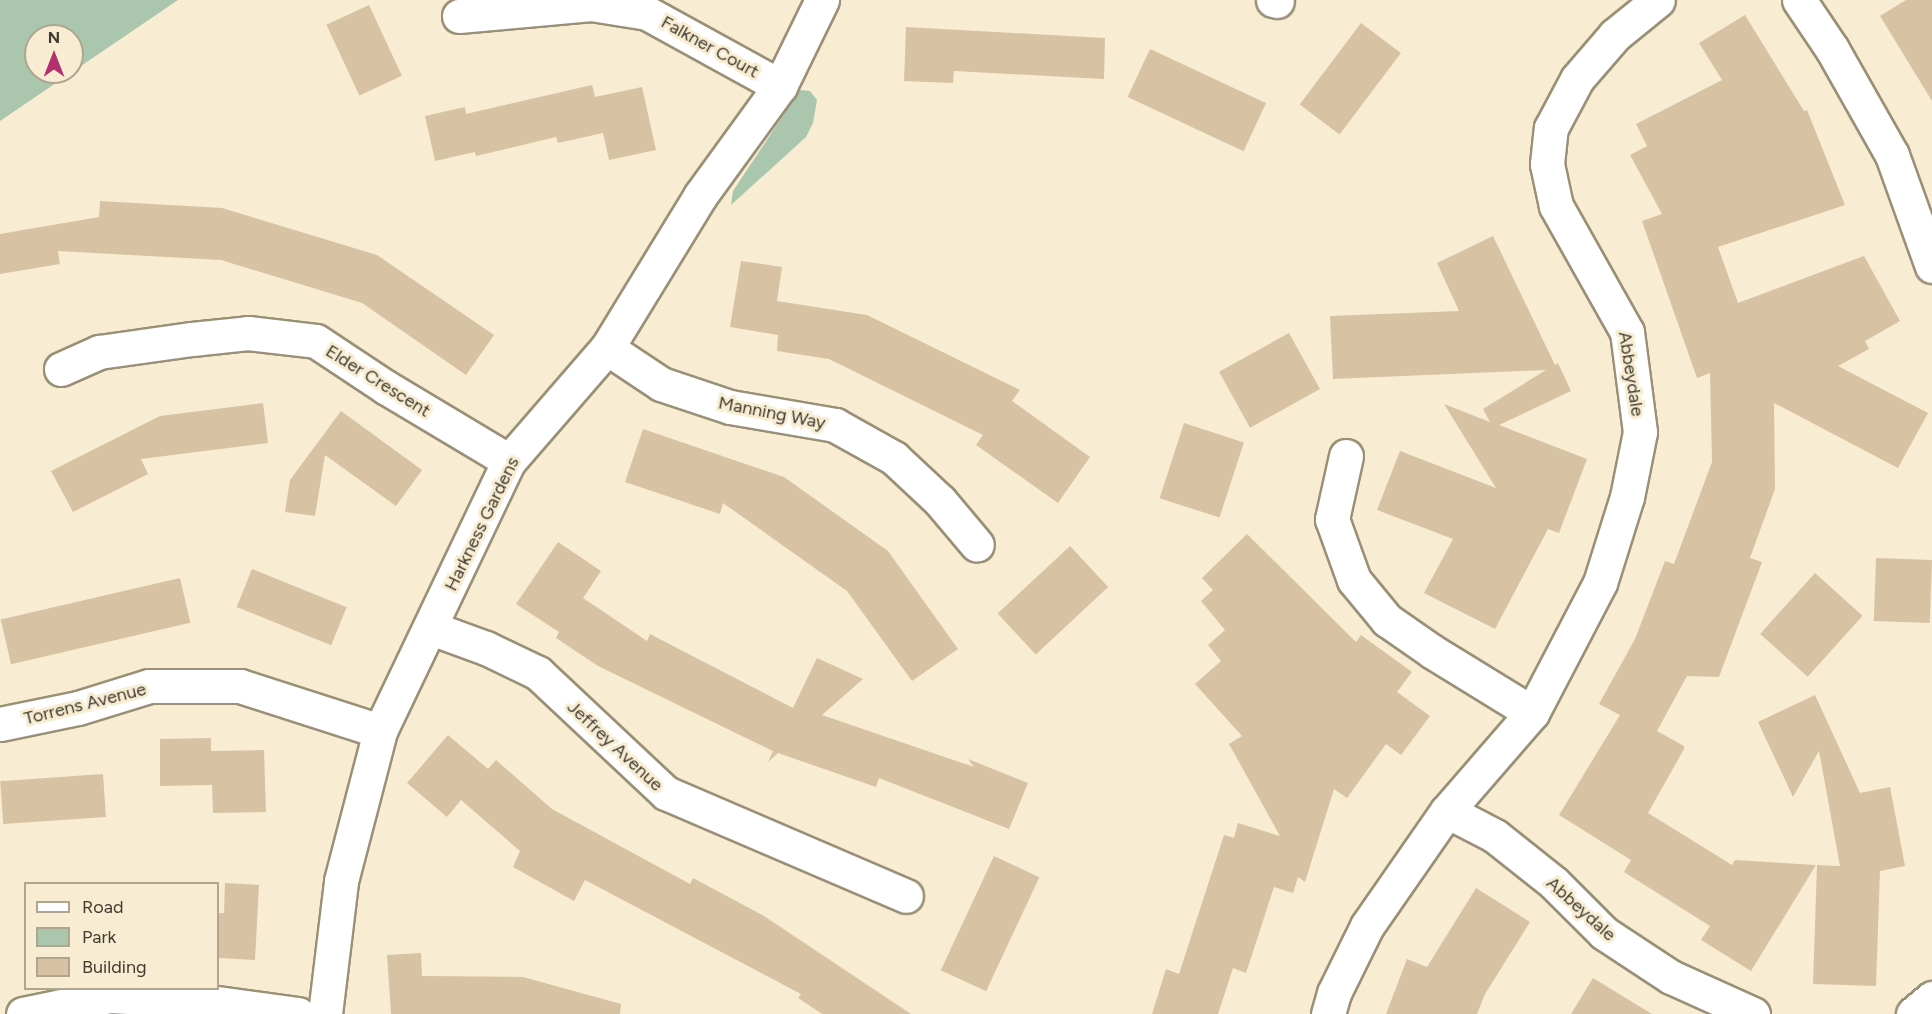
<!DOCTYPE html>
<html>
<head>
<meta charset="utf-8">
<style>
  body { margin:0 }
  #map { position:relative; width:1932px; height:1014px; overflow:hidden; background:#f8edd2; font-family:Figtree,sans-serif }
  div>[style] { position:absolute }
  [style*='--x'] { left:calc(var(--x)*1px); top:calc(var(--y)*1px); width:calc(var(--w)*1px); rotate:calc(var(--a)*1deg) }
  .green>* { inset:0; background:#aac6ad }
  .building>* { inset:0; background:#d7c2a4; transform-origin:0 0 }
  .roads { filter:drop-shadow(2px 0 #9a9077) drop-shadow(-2px 0 #9a9077) drop-shadow(0 2px #9a9077) drop-shadow(0 -2px #9a9077) }
  .minor>* { height:33px; margin:-16.5px; padding:0 16.5px; transform-origin:16.5px; border-radius:16.5px; background:#fff }
  span { translate:-50% -50%; white-space:nowrap; text-align:center; line-height:1.15; -webkit-text-stroke:6px #f8edd2; paint-order:stroke }
  .street-label { font-size:18px; color:#403b30 }
  .legend { position:absolute; left:24px; top:882px; width:195px; height:108px; box-sizing:border-box; background:#f8edd2; border:2px solid #aea691; margin:0; padding:8px 10px; list-style:none; font-size:18px; color:#403b30 }
  .legend li { display:flex; align-items:center; gap:12px; height:30px }
  .legend b { width:30px; border:2px solid #aea691 }
  .north { position:absolute; left:24px; top:24px; width:60px; height:60px; box-sizing:border-box; background:#f8edd2; border:2px solid #aea691; border-radius:50%; rotate:0deg; font-size:16px; font-weight:700; line-height:24px; text-align:center; color:#403b30 }
  .north::after { content:''; display:block; margin:auto; width:21px; height:27px; background:#b52e6f; clip-path:polygon(50% 0,100% 100%,50% 72%,0 100%) }
</style>
</head>
<body>
<div id="map">
  <div class="green">
    <div style="clip-path:polygon(evenodd,0 0,178px 0,0 121px,0 0,36px 36px,72px 36px,72px 72px,36px 72px,36px 36px)"></div>
    <div style="clip-path:polygon(800px 90px,810px 91px,817px 100px,813px 123px,806px 137px,731px 205px,733px 191px)"></div>
  </div>
  <div class="building">
    <div style="clip-path:polygon(1906px 0,1932px 0,1932px 101px,1880px 16px)"></div>
    <div style="left:369px;top:5px;width:78px;height:47px;rotate:65deg"></div>
    <div style="clip-path:polygon(1745px 15px,1804px 111px,1807px 110px,1845px 205px,1718px 247px,1738px 303px,1864px 256px,1900px 321px,1865px 341px,1869px 349px,1838px 366px,1928px 413px,1898px 468px,1774px 403px,1775px 489px,1750px 558px,1762px 562px,1719px 677px,1687px 676px,1657px 731px,1684px 746px,1684px 749px,1648px 813px,1732px 865px,1735px 860px,1816px 865px,1751px 971px,1701px 940px,1710px 926px,1624px 872px,1631px 860px,1559px 815px,1620px 715px,1599px 704px,1635px 639px,1665px 561px,1674px 564px,1712px 462px,1710px 373px,1697px 378px,1642px 221px,1662px 214px,1630px 155px,1647px 146px,1636px 124px,1722px 80px,1699px 43px)"></div>
    <div style="left:1361px;top:23px;width:50px;height:102px;rotate:37deg"></div>
    <div style="clip-path:polygon(906px 27px,1105px 38px,1104px 79px,954px 71px,953px 83px,904px 81px)"></div>
    <div style="left:1150px;top:49px;width:128px;height:53px;rotate:25deg"></div>
    <div style="clip-path:polygon(592px 85px,595px 97px,642px 87px,656px 150px,609px 160px,603px 133px,558px 143px,556px 137px,476px 156px,475px 152px,435px 161px,425px 116px,465px 107px,466px 114px)"></div>
    <div style="clip-path:polygon(100px 201px,222px 208px,377px 255px,494px 335px,466px 375px,362px 303px,221px 260px,58px 251px,60px 264px,0 274px,0 234px,99px 217px)"></div>
    <div style="clip-path:polygon(1493px 236px,1555px 365px,1558px 363px,1571px 391px,1499px 425px,1587px 459px,1559px 533px,1548px 529px,1495px 629px,1424px 593px,1453px 539px,1377px 510px,1400px 451px,1496px 488px,1444px 404px,1490px 422px,1483px 409px,1546px 370px,1333px 379px,1330px 316px,1459px 311px,1437px 263px)"></div>
    <div style="clip-path:polygon(741px 261px,782px 267px,777px 301px,867px 315px,1020px 390px,1012px 401px,1090px 457px,1058px 503px,976px 445px,983px 435px,829px 359px,777px 351px,778px 335px,730px 327px)"></div>
    <div style="left:1289px;top:333px;width:64px;height:80px;rotate:61deg"></div>
    <div style="clip-path:polygon(263px 403px,268px 443px,141px 459px,148px 474px,73px 512px,51px 471px,160px 416px)"></div>
    <div style="clip-path:polygon(341px 411px,422px 470px,396px 506px,325px 455px,315px 516px,285px 512px,290px 480px)"></div>
    <div style="left:1184px;top:423px;width:63px;height:79px;rotate:18deg"></div>
    <div style="clip-path:polygon(643px 429px,784px 477px,888px 551px,958px 649px,912px 681px,847px 591px,723px 503px,720px 514px,625px 482px)"></div>
    <div style="clip-path:polygon(1247px 534px,1356px 642px,1361px 635px,1412px 672px,1397px 692px,1430px 716px,1401px 755px,1386px 744px,1347px 798px,1334px 789px,1305px 882px,1298px 877px,1293px 893px,1274px 887px,1246px 973px,1233px 968px,1218px 1014px,1152px 1014px,1166px 969px,1179px 974px,1224px 835px,1234px 838px,1238px 823px,1280px 836px,1229px 744px,1242px 736px,1195px 684px,1221px 661px,1208px 645px,1225px 630px,1201px 601px,1213px 590px,1202px 578px)"></div>
    <div style="clip-path:polygon(558px 542px,601px 571px,583px 598px,647px 641px,650px 634px,793px 708px,817px 658px,863px 679px,822px 715px,974px 767px,968px 759px,1028px 783px,1009px 829px,879px 778px,876px 787px,778px 753px,768px 762px,773px 751px,598px 666px,556px 638px,559px 632px,516px 604px)"></div>
    <div style="left:1070px;top:546px;width:56px;height:99px;rotate:47deg"></div>
    <div style="left:1876px;top:558px;width:56px;height:63px;rotate:2deg"></div>
    <div style="left:252px;top:569px;width:102px;height:41px;rotate:22deg"></div>
    <div style="left:1815px;top:573px;width:64px;height:82px;rotate:42deg"></div>
    <div style="left:180px;top:578px;width:46px;height:184px;rotate:77deg"></div>
    <div style="clip-path:polygon(1815px 695px,1860px 793px,1890px 787px,1905px 866px,1880px 871px,1876px 986px,1813px 984px,1817px 865px,1840px 866px,1819px 751px,1793px 797px,1758px 722px)"></div>
    <div style="clip-path:polygon(448px 735px,488px 769px,496px 760px,552px 809px,690px 884px,693px 878px,764px 916px,911px 1014px,822px 1014px,798px 998px,801px 994px,585px 880px,574px 901px,513px 867px,520px 851px,461px 800px,447px 817px,407px 783px)"></div>
    <div style="clip-path:polygon(211px 738px,211px 751px,264px 750px,266px 812px,213px 813px,212px 785px,160px 786px,160px 739px)"></div>
    <div style="left:103px;top:774px;width:43px;height:103px;rotate:86deg"></div>
    <div style="left:994px;top:856px;width:50px;height:126px;rotate:25deg"></div>
    <div style="clip-path:polygon(225px 883px,259px 885px,255px 960px,218px 958px,218px 913px,224px 913px)"></div>
    <div style="clip-path:polygon(1476px 888px,1530px 922px,1485px 994px,1477px 1014px,1386px 1014px,1407px 959px,1427px 967px)"></div>
    <div style="clip-path:polygon(421px 953px,422px 976px,523px 977px,621px 1004px,620px 1014px,391px 1014px,387px 955px)"></div>
    <div style="clip-path:polygon(1593px 978px,1652px 1014px,1571px 1014px)"></div>
  </div>
  <div class="roads">
    <div class="minor">
      <div style="--x:1273;--y:0;--w:4;--a:14"></div>
      <div style="--x:1799;--y:0;--w:59;--a:56"></div>
      <div style="--x:1832;--y:49;--w:122;--a:60.5"></div>
      <div style="--x:1892;--y:155;--w:118;--a:70.2"></div>
      <div style="--x:459;--y:16;--w:133;--a:-5.2"></div>
      <div style="--x:591;--y:4;--w:57;--a:9.1"></div>
      <div style="--x:647;--y:13;--w:152;--a:28.8"></div>
      <div style="--x:607;--y:348;--w:65;--a:33.7"></div>
      <div style="--x:661;--y:384;--w:73;--a:18.4"></div>
      <div style="--x:730;--y:407;--w:107;--a:9.7"></div>
      <div style="--x:835;--y:425;--w:68;--a:29.2"></div>
      <div style="--x:894;--y:458;--w:63;--a:43.1"></div>
      <div style="--x:940;--y:501;--w:57;--a:49.9"></div>
      <div style="--x:61;--y:369;--w:42;--a:-24.1"></div>
      <div style="--x:99;--y:352;--w:94;--a:-8"></div>
      <div style="--x:192;--y:339;--w:56;--a:-6.1"></div>
      <div style="--x:248;--y:333;--w:68;--a:6.7"></div>
      <div style="--x:316;--y:341;--w:85;--a:33.5"></div>
      <div style="--x:387;--y:388;--w:142;--a:30.9"></div>
      <div style="--x:1346;--y:456;--w:65;--a:102.5"></div>
      <div style="--x:1332;--y:519;--w:65;--a:70.2"></div>
      <div style="--x:1354;--y:580;--w:52;--a:50.5"></div>
      <div style="--x:1387;--y:620;--w:56;--a:34.8"></div>
      <div style="--x:1433;--y:652;--w:116;--a:31.6"></div>
      <div style="--x:431;--y:628;--w:59;--a:20"></div>
      <div style="--x:486;--y:648;--w:58;--a:25.7"></div>
      <div style="--x:538;--y:673;--w:175;--a:43.2"></div>
      <div style="--x:666;--y:793;--w:261;--a:23.2"></div>
      <div style="--x:0;--y:724;--w:80;--a:-11.6"></div>
      <div style="--x:78;--y:708;--w:74;--a:-17.2"></div>
      <div style="--x:149;--y:686;--w:91;--a:0"></div>
      <div style="--x:240;--y:686;--w:147;--a:17.8"></div>
      <div style="--x:1447;--y:811;--w:54;--a:27.5"></div>
      <div style="--x:1495;--y:836;--w:75;--a:38.5"></div>
      <div style="--x:1554;--y:883;--w:71;--a:45"></div>
      <div style="--x:1604;--y:933;--w:80;--a:33.3"></div>
      <div style="--x:1671;--y:977;--w:90;--a:24.3"></div>
      <div style="--x:23;--y:1014;--w:89;--a:-11.7"></div>
      <div style="--x:110;--y:996;--w:93;--a:3.1"></div>
      <div style="--x:203;--y:1001;--w:96;--a:7.8"></div>
      <div style="--x:325;--y:1014;--w:134;--a:-83.1"></div>
      <div style="--x:341;--y:881;--w:155;--a:-75.4"></div>
      <div style="--x:380;--y:731;--w:299;--a:-64.5"></div>
      <div style="--x:509;--y:461;--w:150;--a:-49.1"></div>
      <div style="--x:607;--y:348;--w:178;--a:-58.5"></div>
      <div style="--x:700;--y:196;--w:136;--a:-54"></div>
      <div style="--x:780;--y:86;--w:96;--a:-64"></div>
      <div style="--x:1328;--y:1014;--w:22;--a:-74"></div>
      <div style="--x:1334;--y:993;--w:75;--a:-63.8"></div>
      <div style="--x:1367;--y:926;--w:140;--a:-55.2"></div>
      <div style="--x:1447;--y:811;--w:130;--a:-49.1"></div>
      <div style="--x:1532;--y:713;--w:147;--a:-62.4"></div>
      <div style="--x:1600;--y:583;--w:90;--a:-72.6"></div>
      <div style="--x:1627;--y:497;--w:66;--a:-78.7"></div>
      <div style="--x:1640;--y:432;--w:101;--a:-97.4"></div>
      <div style="--x:1627;--y:332;--w:145;--a:-119.4"></div>
      <div style="--x:1556;--y:206;--w:43;--a:-102.1"></div>
      <div style="--x:1547;--y:164;--w:36;--a:-84"></div>
      <div style="--x:1551;--y:128;--w:55;--a:-62"></div>
      <div style="--x:1577;--y:79;--w:58;--a:-49.2"></div>
      <div style="--x:1615;--y:35;--w:55;--a:-39.1"></div>
      <div style="--x:1913;--y:1014;--w:25;--a:-40"></div>
    </div>
  </div>
  <div class="street-label">
    <span style="left:710px;top:47px;rotate:29deg">Falkner Court</span>
    <span style="left:1631px;top:374px;rotate:81deg">Abbeydale</span>
    <span style="left:378px;top:381px;rotate:32deg">Elder Crescent</span>
    <span style="left:772px;top:413px;rotate:11deg">Manning Way</span>
    <span style="left:482px;top:524px;rotate:-64deg">Harkness Gardens</span>
    <span style="left:85px;top:704px;rotate:-14deg">Torrens Avenue</span>
    <span style="left:615px;top:746px;rotate:43deg">Jeffrey Avenue</span>
    <span style="left:1581px;top:909px;rotate:42deg">Abbeydale</span>
  </div>
  <ul class="legend">
  <li><b style="height:8px;background:#fff"></b>Road</li>
  <li><b style="height:16px;background:#aac6ad"></b>Park</li>
  <li><b style="height:16px;background:#d7c2a4"></b>Building</li>
  </ul>
  <div class="north">N</div>
</div>
</body>
</html>
